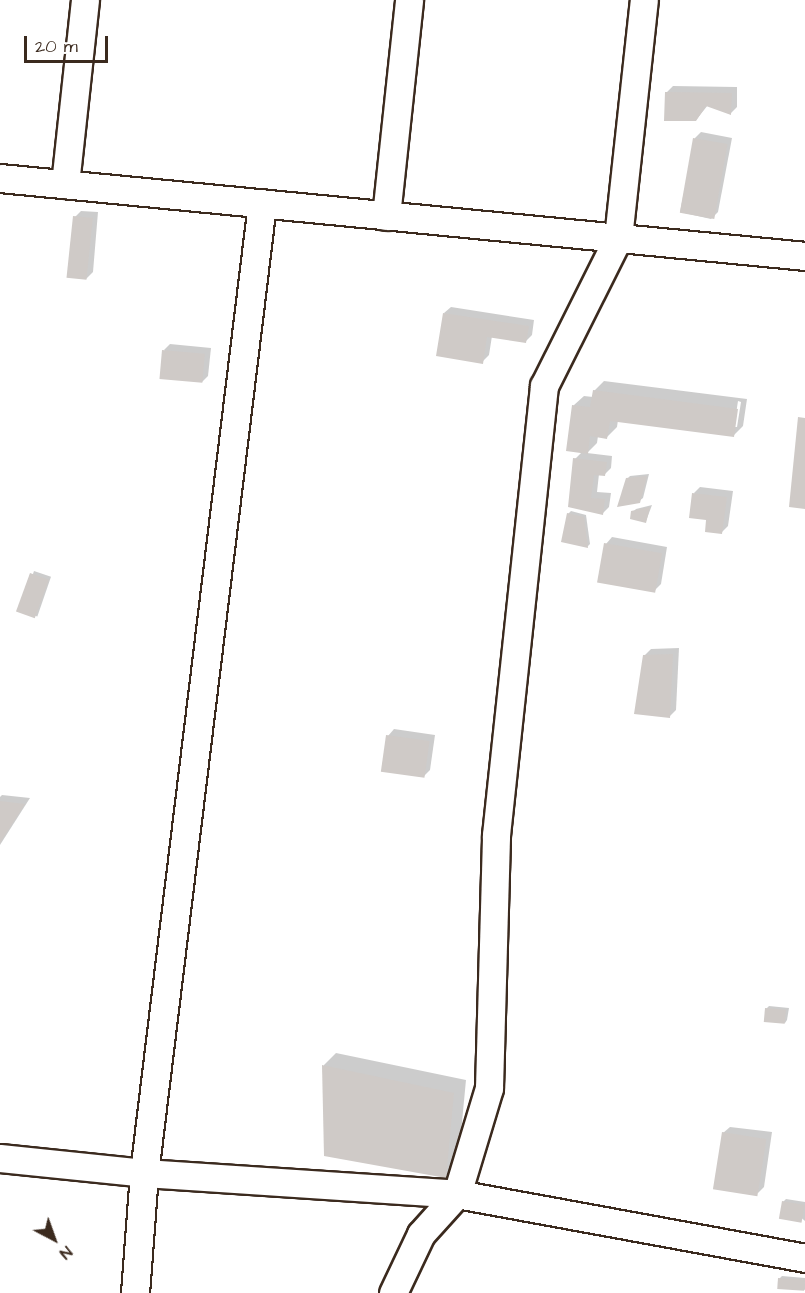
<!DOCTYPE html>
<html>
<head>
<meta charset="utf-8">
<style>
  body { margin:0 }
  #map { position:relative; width:805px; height:1293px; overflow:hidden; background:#fff; font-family:"Architects Daughter",sans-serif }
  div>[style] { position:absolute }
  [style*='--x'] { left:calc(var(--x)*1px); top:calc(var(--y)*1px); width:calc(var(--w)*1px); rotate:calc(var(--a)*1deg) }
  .shadow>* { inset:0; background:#0003; transform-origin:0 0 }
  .building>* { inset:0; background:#cfcac7; transform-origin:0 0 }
  .roads { filter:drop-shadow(2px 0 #3b2a1e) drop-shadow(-2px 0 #3b2a1e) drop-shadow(0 2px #3b2a1e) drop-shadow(0 -2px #3b2a1e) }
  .minor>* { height:27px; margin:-13.5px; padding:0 13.5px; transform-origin:13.5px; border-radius:13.5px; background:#fff }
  span { translate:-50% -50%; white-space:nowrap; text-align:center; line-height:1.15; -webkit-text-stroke:4.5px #fff; paint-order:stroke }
  .north { position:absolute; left:24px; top:1209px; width:60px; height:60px; -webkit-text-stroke:4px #fff; paint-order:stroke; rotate:139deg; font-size:16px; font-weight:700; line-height:24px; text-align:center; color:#3b2a1e }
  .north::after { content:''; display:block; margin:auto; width:21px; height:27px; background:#3b2a1e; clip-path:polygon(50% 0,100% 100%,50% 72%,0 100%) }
  .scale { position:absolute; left:24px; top:36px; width:84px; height:27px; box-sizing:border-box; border:3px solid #3b2a1e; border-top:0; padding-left:8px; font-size:18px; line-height:21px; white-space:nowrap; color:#3b2a1e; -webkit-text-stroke:4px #fff; paint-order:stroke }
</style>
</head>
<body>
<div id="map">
  <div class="shadow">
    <div style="clip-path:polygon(673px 86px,737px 87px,737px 107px,731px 113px,708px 105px,696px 120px,666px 93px)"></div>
    <div style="clip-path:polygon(701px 132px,732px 138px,718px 212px,711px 219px,680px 212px,695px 138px)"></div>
    <div style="clip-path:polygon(81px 211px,98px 212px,93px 272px,86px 279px,75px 217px)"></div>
    <div style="clip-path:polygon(451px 307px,534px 320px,532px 335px,525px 342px,492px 336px,489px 355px,482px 362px,444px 313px)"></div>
    <div style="clip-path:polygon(170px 344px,211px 348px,208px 376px,202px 382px,164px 350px)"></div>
    <div style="clip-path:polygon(evenodd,604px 381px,747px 399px,743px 426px,734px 435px,618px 420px,617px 427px,607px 437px,598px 436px,597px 443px,587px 453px,612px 456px,611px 468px,604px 475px,599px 474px,597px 492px,611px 493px,609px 507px,603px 513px,570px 506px,575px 459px,582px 452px,574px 405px,584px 396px,593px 397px,594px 391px,604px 381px,738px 401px,741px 402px,737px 427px,734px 427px,738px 401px)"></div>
    <div style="clip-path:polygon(649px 474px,643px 498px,639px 501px,627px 479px,630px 476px)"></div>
    <div style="clip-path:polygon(700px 487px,733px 491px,728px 526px,721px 533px,708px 519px,694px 493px)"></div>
    <div style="clip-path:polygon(652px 505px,646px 521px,633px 512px,636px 509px)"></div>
    <div style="clip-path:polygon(571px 511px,586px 515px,590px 544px,587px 547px,568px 514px)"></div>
    <div style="clip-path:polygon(612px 537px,667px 547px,661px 584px,654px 591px,606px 544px)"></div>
    <div style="left:34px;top:571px;width:18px;height:42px;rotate:19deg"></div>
    <div style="clip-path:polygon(679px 648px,676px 710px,670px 716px,644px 656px,651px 649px)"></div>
    <div style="clip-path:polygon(394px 729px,435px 735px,430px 770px,423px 777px,388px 736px)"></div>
    <div style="clip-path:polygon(2px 795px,30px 798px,0 845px,0 797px)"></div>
    <div style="clip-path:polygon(769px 1006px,789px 1008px,787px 1020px,785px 1023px,766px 1009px)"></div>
    <div style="clip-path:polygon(336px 1053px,466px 1080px,458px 1164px,446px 1176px,326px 1155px,324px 1065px)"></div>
    <div style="clip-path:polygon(730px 1127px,772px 1132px,764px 1187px,758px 1193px,723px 1133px)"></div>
    <div style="clip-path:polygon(786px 1199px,805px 1202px,805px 1221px,783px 1202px)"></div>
    <div style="clip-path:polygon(782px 1276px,805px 1278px,805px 1290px,779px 1279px)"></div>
  </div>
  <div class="building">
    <div style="clip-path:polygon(665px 92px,732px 93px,731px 115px,706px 106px,696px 121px,664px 121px)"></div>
    <div style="left:693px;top:138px;width:35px;height:76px;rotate:10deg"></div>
    <div style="left:73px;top:216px;width:20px;height:62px;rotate:6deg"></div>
    <div style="clip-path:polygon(443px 313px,529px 326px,526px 343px,487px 337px,483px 364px,436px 356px)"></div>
    <div style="left:162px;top:350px;width:43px;height:29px;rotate:5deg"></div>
    <div style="clip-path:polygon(593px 390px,738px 409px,734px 437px,610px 421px,607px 439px,590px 436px,588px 454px,566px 451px,572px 405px,590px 407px)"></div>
    <div style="clip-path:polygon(798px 417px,805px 418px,805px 509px,789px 507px)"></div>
    <div style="clip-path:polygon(573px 458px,607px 462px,605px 476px,594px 475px,591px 498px,605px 499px,603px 515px,568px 507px)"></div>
    <div style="clip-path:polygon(647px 476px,640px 503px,617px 507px,626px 478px)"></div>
    <div style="clip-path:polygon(692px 493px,727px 497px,722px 534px,705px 532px,706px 520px,689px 518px)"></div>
    <div style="clip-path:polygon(650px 507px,646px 523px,630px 519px,631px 511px)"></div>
    <div style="clip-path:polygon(567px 513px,584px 517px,588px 548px,561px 542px)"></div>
    <div style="left:604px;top:543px;width:59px;height:40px;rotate:10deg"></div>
    <div style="left:30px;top:573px;width:20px;height:41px;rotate:20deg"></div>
    <div style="clip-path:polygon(673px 654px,670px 718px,634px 714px,643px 655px)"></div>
    <div style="left:386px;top:735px;width:44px;height:37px;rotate:8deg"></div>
    <div style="clip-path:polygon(0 801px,25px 804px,0 843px)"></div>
    <div style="left:765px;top:1008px;width:21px;height:14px;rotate:5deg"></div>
    <div style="clip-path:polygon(322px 1065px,454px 1093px,446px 1178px,324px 1156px)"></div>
    <div style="left:722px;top:1132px;width:45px;height:58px;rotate:9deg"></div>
    <div style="left:782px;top:1201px;width:23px;height:18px;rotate:10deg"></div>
    <div style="left:778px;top:1278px;width:27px;height:11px;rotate:4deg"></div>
  </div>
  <div class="roads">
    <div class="minor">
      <div style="--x:0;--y:178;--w:809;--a:5.53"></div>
      <div style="--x:65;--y:184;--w:185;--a:-83.8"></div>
      <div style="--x:386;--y:216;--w:217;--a:-83.9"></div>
      <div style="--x:0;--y:1158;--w:145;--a:5.9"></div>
      <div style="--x:144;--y:1173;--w:314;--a:3.8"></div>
      <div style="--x:457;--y:1194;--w:354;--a:10.4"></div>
      <div style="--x:135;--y:1293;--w:120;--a:-85.7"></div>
      <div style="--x:144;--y:1173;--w:977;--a:-83.06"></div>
      <div style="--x:393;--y:1293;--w:65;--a:-64.6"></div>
      <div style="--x:421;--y:1234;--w:54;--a:-48"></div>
      <div style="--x:457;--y:1194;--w:111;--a:-73.2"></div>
      <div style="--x:489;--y:1088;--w:253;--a:-88.4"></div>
      <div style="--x:496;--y:835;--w:452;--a:-83.9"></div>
      <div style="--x:544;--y:386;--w:165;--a:-63.4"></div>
      <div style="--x:618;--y:238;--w:239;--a:-83.8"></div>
    </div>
  </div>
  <div class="north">N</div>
  <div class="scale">20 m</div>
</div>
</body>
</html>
